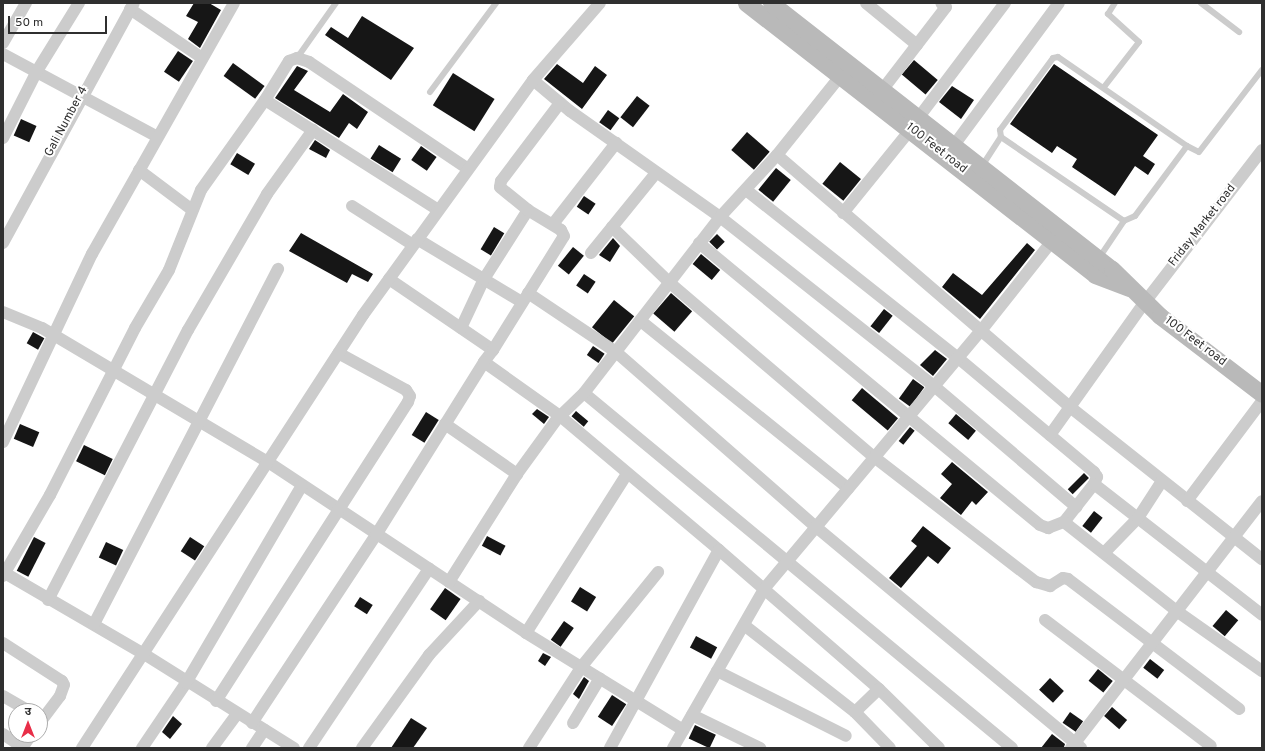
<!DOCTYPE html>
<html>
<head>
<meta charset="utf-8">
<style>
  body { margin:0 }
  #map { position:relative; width:1265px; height:751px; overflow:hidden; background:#fff; font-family:Overpass,"Noto Sans Devanagari",sans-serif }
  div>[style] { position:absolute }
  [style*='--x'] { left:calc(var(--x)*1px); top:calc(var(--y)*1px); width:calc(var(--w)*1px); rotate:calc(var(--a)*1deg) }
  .building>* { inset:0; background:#161616; transform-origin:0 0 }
  .lane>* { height:6px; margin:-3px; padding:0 3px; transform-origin:3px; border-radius:3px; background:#ccc }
  .street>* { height:12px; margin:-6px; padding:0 6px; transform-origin:6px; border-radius:6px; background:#ccc }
  .secondary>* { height:17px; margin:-8.5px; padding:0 8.5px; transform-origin:8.5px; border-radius:8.5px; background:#b9b9b9 }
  span { translate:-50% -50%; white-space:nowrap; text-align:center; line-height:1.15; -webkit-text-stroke:4px #fff; paint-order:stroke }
  .street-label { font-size:12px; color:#2f2f2f }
  .frame { position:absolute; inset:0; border:4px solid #2f2f2f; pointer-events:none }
  .north { position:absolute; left:8px; top:703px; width:40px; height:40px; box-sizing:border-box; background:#fff; border:1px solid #acacac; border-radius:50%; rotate:0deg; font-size:11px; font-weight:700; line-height:16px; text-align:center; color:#2f2f2f }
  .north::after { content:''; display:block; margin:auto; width:14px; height:18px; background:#e82e48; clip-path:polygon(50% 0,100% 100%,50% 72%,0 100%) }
  .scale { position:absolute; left:8px; top:16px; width:99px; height:18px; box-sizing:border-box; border:2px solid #2f2f2f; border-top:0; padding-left:5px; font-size:12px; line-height:14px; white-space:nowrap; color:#2f2f2f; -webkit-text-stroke:3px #fff; paint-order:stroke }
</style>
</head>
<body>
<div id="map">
  <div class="building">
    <div style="clip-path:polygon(194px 3px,209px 3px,221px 10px,200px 48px,188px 39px,198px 22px,186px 16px)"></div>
    <div style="clip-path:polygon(362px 16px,414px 48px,391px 80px,325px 35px,331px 27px,348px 38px)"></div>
    <div style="left:178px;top:51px;width:18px;height:25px;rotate:34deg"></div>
    <div style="left:914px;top:60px;width:31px;height:19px;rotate:40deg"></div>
    <div style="left:233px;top:63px;width:39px;height:16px;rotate:36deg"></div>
    <div style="clip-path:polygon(557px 64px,583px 83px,595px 66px,607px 75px,582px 109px,544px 79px)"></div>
    <div style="clip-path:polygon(1054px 64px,1158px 135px,1143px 156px,1155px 164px,1148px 175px,1135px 166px,1115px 196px,1072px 167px,1077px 159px,1057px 146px,1052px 153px,1010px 124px)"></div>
    <div style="clip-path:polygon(297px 66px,308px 71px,294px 90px,330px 112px,343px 94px,368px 112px,357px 129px,349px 123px,339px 138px,275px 98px)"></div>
    <div style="left:453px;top:73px;width:49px;height:38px;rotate:32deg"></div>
    <div style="clip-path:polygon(952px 86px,974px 100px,961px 119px,939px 102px)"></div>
    <div style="left:637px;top:96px;width:16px;height:27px;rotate:38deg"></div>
    <div style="left:608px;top:110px;width:14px;height:15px;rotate:36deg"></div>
    <div style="left:21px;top:119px;width:17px;height:18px;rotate:24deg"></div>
    <div style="left:747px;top:132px;width:30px;height:24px;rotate:41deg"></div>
    <div style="clip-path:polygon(315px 140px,330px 150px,326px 158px,309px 149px)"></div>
    <div style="left:379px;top:145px;width:26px;height:16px;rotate:32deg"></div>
    <div style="left:421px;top:146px;width:19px;height:17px;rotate:35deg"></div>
    <div style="left:237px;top:153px;width:21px;height:13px;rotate:31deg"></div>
    <div style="left:840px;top:162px;width:27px;height:28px;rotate:39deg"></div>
    <div style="left:776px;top:168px;width:19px;height:28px;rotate:39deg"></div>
    <div style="left:584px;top:196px;width:14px;height:13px;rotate:34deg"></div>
    <div style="left:494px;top:227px;width:12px;height:26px;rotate:31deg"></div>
    <div style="clip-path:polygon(301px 233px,373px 274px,368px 282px,352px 274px,347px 283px,289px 251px)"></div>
    <div style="left:717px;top:234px;width:11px;height:11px;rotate:45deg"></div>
    <div style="clip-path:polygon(613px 238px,620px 246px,610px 262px,599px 255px)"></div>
    <div style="clip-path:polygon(1027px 243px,1035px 250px,980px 319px,942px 287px,953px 273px,982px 295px)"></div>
    <div style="left:573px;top:247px;width:14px;height:24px;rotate:39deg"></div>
    <div style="left:701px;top:254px;width:25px;height:13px;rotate:40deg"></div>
    <div style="left:584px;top:274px;width:14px;height:14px;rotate:34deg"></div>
    <div style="left:671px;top:293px;width:28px;height:27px;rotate:41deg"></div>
    <div style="left:614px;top:300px;width:26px;height:35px;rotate:39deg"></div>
    <div style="left:884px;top:309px;width:11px;height:22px;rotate:38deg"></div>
    <div style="left:33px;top:332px;width:13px;height:13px;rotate:29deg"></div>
    <div style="left:593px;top:346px;width:14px;height:11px;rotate:34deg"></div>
    <div style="clip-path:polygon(935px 350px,947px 359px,933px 376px,920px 365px)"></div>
    <div style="left:913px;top:379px;width:14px;height:24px;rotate:36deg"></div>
    <div style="left:862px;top:388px;width:47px;height:16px;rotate:40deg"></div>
    <div style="clip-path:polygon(537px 409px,549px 417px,544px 424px,532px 414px)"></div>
    <div style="left:576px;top:411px;width:16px;height:7px;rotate:40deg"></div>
    <div style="left:426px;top:412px;width:15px;height:27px;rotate:32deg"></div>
    <div style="left:956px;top:414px;width:26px;height:12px;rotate:40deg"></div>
    <div style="left:20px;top:424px;width:21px;height:16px;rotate:23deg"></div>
    <div style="left:910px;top:427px;width:6px;height:18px;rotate:39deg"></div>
    <div style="left:84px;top:445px;width:32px;height:18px;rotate:26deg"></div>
    <div style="clip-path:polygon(952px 462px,988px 492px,976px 505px,972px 501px,961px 515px,940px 498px,952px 484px,941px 474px)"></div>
    <div style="left:1084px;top:473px;width:7px;height:23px;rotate:45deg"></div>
    <div style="left:1094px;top:511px;width:11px;height:19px;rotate:38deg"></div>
    <div style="clip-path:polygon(923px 526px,951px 548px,938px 564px,928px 556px,901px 588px,889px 578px,917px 546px,911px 541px)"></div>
    <div style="left:487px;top:536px;width:21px;height:11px;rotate:28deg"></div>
    <div style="left:34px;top:537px;width:13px;height:38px;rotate:27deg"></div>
    <div style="left:190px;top:537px;width:17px;height:17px;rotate:33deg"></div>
    <div style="left:106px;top:542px;width:19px;height:17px;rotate:25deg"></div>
    <div style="left:580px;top:587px;width:19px;height:17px;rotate:32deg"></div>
    <div style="left:445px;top:588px;width:19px;height:26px;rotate:35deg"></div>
    <div style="left:360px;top:597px;width:15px;height:11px;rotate:32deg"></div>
    <div style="left:1226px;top:610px;width:16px;height:21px;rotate:40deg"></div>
    <div style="left:564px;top:621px;width:12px;height:23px;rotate:35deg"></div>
    <div style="left:696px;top:636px;width:24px;height:13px;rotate:28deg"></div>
    <div style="clip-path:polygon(543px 653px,551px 657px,545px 666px,538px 661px)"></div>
    <div style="left:1150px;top:659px;width:18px;height:11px;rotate:38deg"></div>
    <div style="left:1098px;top:669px;width:19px;height:15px;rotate:39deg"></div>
    <div style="clip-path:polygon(584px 677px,589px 681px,579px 699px,573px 694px)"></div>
    <div style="left:1050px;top:678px;width:19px;height:16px;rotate:43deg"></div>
    <div style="left:612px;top:695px;width:17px;height:26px;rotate:33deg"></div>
    <div style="left:1112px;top:707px;width:20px;height:12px;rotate:41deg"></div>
    <div style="left:1070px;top:712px;width:16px;height:13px;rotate:35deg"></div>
    <div style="clip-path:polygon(173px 716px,182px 724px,170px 739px,162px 732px)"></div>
    <div style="clip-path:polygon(411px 718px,427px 728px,413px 748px,391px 748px)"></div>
    <div style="left:695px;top:725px;width:23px;height:15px;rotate:25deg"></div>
    <div style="clip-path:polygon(1052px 734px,1065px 744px,1064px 747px,1041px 748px)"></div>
  </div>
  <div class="lane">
    <div style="--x:1201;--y:3;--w:48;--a:37.3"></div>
    <div style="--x:297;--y:58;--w:67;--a:-54.7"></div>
    <div style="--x:1104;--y:87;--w:57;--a:-52.1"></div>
    <div style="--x:1139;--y:42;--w:42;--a:-137.9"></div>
    <div style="--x:1108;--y:14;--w:13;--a:-58"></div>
    <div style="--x:430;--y:92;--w:111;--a:-53.4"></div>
    <div style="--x:1187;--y:146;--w:87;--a:126.6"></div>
    <div style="--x:1135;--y:216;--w:12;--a:156"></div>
    <div style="--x:1124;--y:221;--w:149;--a:-145.7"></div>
    <div style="--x:1001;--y:137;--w:7;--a:-98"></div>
    <div style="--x:1000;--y:130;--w:89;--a:-53.6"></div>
    <div style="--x:1053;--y:58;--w:5;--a:-11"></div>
    <div style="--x:1058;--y:57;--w:157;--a:34.6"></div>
    <div style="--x:1187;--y:146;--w:13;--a:27"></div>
    <div style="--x:1199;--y:152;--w:103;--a:-52.5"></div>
    <div style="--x:982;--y:166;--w:35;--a:-57"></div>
    <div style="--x:1099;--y:258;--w:45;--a:-56"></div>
  </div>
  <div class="street">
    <div style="--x:866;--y:3;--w:66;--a:39.5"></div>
    <div style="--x:130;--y:9;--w:87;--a:34.2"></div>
    <div style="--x:3;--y:43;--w:46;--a:-60.1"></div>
    <div style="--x:3;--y:54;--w:174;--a:28.2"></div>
    <div style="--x:533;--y:80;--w:48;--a:40"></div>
    <div style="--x:570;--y:111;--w:184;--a:35.2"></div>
    <div style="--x:720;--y:217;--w:273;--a:38.3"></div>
    <div style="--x:934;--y:386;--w:187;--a:40.4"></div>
    <div style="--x:883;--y:89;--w:103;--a:-52.5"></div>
    <div style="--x:946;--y:7;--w:6;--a:-141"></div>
    <div style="--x:265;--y:100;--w:205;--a:32.4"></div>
    <div style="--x:919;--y:117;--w:143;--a:-53"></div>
    <div style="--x:3;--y:138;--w:75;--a:-63.1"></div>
    <div style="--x:37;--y:71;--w:80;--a:-58.3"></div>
    <div style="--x:949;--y:152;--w:185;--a:-53.6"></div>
    <div style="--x:777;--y:155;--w:386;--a:40.7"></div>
    <div style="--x:1070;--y:407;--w:245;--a:38.4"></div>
    <div style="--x:139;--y:170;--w:65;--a:36.9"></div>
    <div style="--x:352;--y:206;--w:72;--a:32.6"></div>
    <div style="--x:843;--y:213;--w:108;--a:-51"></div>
    <div style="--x:553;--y:224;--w:103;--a:-52.1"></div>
    <div style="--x:612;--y:227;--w:81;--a:44"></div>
    <div style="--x:670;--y:283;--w:268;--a:40.5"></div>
    <div style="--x:874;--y:457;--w:205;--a:37.7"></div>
    <div style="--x:1036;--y:582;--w:15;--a:16"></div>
    <div style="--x:1050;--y:586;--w:15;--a:-32"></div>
    <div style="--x:1063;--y:578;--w:5;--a:11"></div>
    <div style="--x:1068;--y:579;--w:215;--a:37.2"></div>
    <div style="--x:417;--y:239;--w:122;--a:31"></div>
    <div style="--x:3;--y:243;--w:273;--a:-61.4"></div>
    <div style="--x:699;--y:243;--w:442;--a:39.6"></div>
    <div style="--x:1040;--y:525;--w:9;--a:21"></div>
    <div style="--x:1048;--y:528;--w:17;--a:-21"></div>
    <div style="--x:1064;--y:522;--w:48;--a:-51.7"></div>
    <div style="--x:1094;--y:484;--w:8;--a:-67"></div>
    <div style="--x:1097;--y:477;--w:6;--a:-121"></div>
    <div style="--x:1094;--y:472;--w:177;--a:-140"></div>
    <div style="--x:958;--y:358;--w:270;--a:-141.6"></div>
    <div style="--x:591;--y:253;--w:103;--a:-50.9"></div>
    <div style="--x:389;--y:279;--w:126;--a:34.3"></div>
    <div style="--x:493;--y:350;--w:15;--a:127"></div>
    <div style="--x:484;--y:362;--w:93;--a:35.4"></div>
    <div style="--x:560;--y:416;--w:208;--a:40.1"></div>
    <div style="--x:719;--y:550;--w:212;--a:41"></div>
    <div style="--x:879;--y:689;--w:84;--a:44.5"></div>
    <div style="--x:528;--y:293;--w:106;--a:33.8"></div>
    <div style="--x:616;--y:352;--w:266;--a:41.2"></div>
    <div style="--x:816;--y:527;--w:345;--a:39.8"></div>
    <div style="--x:3;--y:312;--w:42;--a:22.3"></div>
    <div style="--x:42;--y:328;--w:263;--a:30.7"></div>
    <div style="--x:268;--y:462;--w:310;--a:33.5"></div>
    <div style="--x:526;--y:633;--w:185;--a:31.7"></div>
    <div style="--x:642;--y:322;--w:265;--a:38.9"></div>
    <div style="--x:461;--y:328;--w:54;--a:-64.9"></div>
    <div style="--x:484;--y:279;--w:82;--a:-57.5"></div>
    <div style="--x:493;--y:350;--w:134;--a:-58.1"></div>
    <div style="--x:564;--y:236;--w:7;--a:-117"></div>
    <div style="--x:561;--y:230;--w:39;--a:-149"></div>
    <div style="--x:528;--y:210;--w:36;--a:-141"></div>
    <div style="--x:500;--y:187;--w:6;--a:-81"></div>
    <div style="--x:501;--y:181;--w:98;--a:-52.9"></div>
    <div style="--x:584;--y:393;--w:556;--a:39.67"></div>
    <div style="--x:445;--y:424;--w:88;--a:34.8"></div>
    <div style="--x:1050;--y:435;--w:163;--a:-54.5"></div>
    <div style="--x:1145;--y:302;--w:192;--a:-52.4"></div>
    <div style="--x:3;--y:442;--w:208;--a:-64.7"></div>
    <div style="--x:92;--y:254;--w:288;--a:-60.5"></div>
    <div style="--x:1094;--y:484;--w:213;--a:37.9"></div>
    <div style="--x:1187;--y:501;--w:125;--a:-53.1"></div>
    <div style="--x:1064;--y:522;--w:145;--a:38.3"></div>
    <div style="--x:1178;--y:612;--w:103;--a:35.1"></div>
    <div style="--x:1104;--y:553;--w:49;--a:-45.8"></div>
    <div style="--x:1138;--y:518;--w:44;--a:-57"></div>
    <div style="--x:3;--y:572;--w:163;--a:30.2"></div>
    <div style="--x:144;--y:654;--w:177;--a:32.1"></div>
    <div style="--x:3;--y:576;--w:94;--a:-59.9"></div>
    <div style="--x:50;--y:495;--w:187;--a:-63"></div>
    <div style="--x:135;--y:328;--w:67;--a:-59.6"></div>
    <div style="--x:169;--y:270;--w:86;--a:-68.2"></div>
    <div style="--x:201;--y:190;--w:110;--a:-54.6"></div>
    <div style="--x:265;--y:100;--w:46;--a:-58.4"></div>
    <div style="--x:289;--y:61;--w:9;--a:-21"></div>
    <div style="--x:297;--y:58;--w:13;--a:18"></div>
    <div style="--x:309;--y:62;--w:190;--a:33.9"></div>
    <div style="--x:449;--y:582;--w:128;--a:-57.8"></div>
    <div style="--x:517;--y:474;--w:68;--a:-54"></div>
    <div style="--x:557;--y:419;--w:37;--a:-44"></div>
    <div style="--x:584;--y:393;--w:222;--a:-52.3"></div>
    <div style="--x:720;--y:217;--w:84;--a:-47.4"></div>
    <div style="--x:777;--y:155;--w:109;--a:-51.3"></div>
    <div style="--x:48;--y:600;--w:304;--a:-62.6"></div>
    <div style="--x:188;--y:330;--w:157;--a:-59.8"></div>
    <div style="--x:267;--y:194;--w:79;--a:-54.3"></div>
    <div style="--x:1045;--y:620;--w:208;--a:37.2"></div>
    <div style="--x:94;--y:624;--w:400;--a:-62.6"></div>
    <div style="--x:744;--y:625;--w:141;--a:38.1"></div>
    <div style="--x:855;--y:712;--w:50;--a:45.8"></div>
    <div style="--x:526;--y:633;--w:188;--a:-57.6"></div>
    <div style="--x:3;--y:643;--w:70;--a:32.8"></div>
    <div style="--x:62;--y:681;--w:4;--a:63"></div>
    <div style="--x:64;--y:685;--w:12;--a:110"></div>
    <div style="--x:60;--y:696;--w:34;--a:127"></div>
    <div style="--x:717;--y:671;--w:144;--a:26.7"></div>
    <div style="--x:3;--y:696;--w:30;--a:30"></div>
    <div style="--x:216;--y:701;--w:355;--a:-57.3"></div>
    <div style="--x:408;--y:402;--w:6;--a:-72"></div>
    <div style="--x:410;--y:396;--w:7;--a:-124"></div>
    <div style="--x:406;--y:390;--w:77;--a:-151.4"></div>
    <div style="--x:855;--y:712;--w:33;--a:-44"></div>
    <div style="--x:692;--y:715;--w:76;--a:25.9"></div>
    <div style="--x:252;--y:723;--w:225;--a:-56.6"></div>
    <div style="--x:376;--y:535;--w:204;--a:-58"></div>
    <div style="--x:573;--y:723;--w:52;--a:-59"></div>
    <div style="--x:3;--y:734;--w:23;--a:34"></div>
    <div style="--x:22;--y:748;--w:16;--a:-55"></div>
    <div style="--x:82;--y:748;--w:516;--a:-57.02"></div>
    <div style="--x:363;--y:315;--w:290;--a:-54.1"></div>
    <div style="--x:533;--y:80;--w:102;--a:-49"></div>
    <div style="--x:142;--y:748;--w:78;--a:-55.9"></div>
    <div style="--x:186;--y:683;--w:229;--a:-59.6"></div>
    <div style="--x:212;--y:748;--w:42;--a:-53.7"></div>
    <div style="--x:252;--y:748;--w:22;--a:-56"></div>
    <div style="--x:309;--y:748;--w:216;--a:-56.2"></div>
    <div style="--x:362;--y:748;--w:115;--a:-54.2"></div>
    <div style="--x:429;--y:655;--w:74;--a:-47.2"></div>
    <div style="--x:529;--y:748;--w:98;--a:-57.1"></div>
    <div style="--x:582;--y:666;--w:121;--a:-51"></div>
    <div style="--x:610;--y:748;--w:226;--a:-61.2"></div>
    <div style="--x:673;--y:748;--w:183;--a:-60.2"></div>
    <div style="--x:764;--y:589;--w:336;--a:-50"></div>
    <div style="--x:980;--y:332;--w:124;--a:-51.6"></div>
    <div style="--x:1071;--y:748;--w:312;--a:-52.3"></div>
  </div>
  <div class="secondary">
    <div style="--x:746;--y:3;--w:442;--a:37.9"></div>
    <div style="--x:1095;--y:275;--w:36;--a:21"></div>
    <div style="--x:771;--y:3;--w:432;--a:38"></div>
    <div style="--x:1112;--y:269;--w:67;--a:44.4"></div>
    <div style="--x:1160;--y:316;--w:128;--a:37.4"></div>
  </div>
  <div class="street-label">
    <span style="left:67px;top:122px;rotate:-62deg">Gali Number 4</span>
    <span style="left:936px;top:149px;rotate:38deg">100 Feet road</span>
    <span style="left:1203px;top:226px;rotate:-52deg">Friday Market road</span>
    <span style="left:1195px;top:342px;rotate:37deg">100 Feet road</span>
  </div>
  <div class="frame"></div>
  <div class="north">उ</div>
  <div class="scale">50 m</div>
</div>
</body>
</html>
